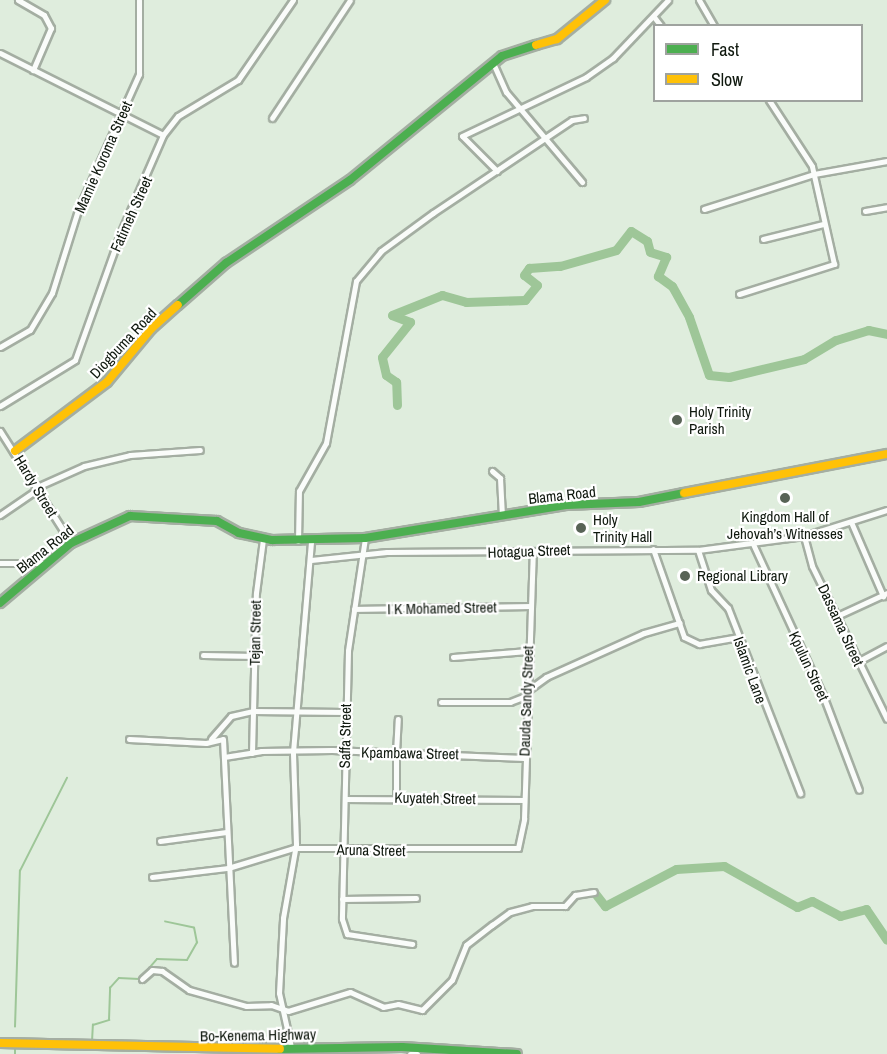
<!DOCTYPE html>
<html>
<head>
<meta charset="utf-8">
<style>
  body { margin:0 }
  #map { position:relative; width:887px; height:1054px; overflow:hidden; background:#dfeddd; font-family:"Archivo Narrow",sans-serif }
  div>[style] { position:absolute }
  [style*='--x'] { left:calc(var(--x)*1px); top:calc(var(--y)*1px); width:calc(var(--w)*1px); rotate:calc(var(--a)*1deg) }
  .stream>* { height:1.5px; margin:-0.75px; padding:0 0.75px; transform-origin:0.75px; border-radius:0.75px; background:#9ec698 }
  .river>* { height:9px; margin:-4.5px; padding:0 4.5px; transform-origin:4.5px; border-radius:4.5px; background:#9ec698 }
  .roads { filter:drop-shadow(2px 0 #a4aea2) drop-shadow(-2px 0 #a4aea2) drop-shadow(0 2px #a4aea2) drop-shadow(0 -2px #a4aea2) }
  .street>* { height:5px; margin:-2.5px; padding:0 2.5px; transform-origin:2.5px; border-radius:2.5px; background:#fafcfa }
  .fast>* { height:8px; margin:-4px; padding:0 4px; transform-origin:4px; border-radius:4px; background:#4caf50 }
  .slow>* { height:8px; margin:-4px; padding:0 4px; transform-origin:4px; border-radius:4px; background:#ffc107 }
  .dots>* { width:16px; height:16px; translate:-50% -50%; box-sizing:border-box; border:3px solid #fff; border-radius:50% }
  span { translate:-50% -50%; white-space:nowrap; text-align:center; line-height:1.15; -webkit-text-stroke:4.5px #fff; paint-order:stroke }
  .street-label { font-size:15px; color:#0f180e }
  .poi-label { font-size:15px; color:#0f180e }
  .left { translate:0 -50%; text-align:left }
  .legend { position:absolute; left:653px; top:24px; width:210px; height:78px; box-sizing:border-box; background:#fff; border:2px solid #9fa39f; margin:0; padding:8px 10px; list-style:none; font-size:18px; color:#0f180e }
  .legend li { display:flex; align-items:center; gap:12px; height:30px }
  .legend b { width:30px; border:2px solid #9fa39f }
</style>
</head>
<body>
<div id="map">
  <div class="stream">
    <div style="--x:145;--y:973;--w:18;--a:-49"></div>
    <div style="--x:157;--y:959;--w:30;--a:2"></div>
    <div style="--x:187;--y:960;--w:20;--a:-60"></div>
    <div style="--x:197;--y:943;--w:15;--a:-101"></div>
    <div style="--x:194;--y:928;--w:29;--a:-168"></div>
    <div style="--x:15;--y:1027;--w:156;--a:-88.2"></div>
    <div style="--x:20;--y:871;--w:104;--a:-63.2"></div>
    <div style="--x:92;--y:1042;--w:17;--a:-87"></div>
    <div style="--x:93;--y:1025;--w:17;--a:-17"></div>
    <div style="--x:109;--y:1020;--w:32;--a:-88"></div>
    <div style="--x:110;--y:988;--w:13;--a:-48"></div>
    <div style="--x:119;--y:978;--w:20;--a:3"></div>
    <div style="--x:15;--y:1054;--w:5;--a:-90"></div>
  </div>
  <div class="river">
    <div style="--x:397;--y:405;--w:23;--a:-92"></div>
    <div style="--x:396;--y:382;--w:12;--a:-145"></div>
    <div style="--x:386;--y:375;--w:18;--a:-103"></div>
    <div style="--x:382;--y:357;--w:45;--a:-51.3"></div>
    <div style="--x:410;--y:322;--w:19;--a:-159"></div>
    <div style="--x:392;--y:315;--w:54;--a:-21.8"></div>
    <div style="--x:442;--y:295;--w:25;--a:16"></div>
    <div style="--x:466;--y:302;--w:59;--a:-1.9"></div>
    <div style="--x:525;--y:300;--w:19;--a:-51"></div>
    <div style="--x:537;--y:285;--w:16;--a:-142"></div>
    <div style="--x:524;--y:275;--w:9;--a:-54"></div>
    <div style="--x:529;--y:268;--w:31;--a:-4"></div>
    <div style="--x:560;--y:266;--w:58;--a:-15.9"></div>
    <div style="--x:616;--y:250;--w:24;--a:-52"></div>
    <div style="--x:631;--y:231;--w:19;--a:32"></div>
    <div style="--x:647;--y:241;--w:11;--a:75"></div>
    <div style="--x:650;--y:252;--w:17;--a:17"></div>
    <div style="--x:666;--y:257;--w:21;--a:113"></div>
    <div style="--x:658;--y:276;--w:17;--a:36"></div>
    <div style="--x:672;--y:286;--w:35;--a:61"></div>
    <div style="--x:689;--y:317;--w:61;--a:71"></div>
    <div style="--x:709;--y:375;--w:20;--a:6"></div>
    <div style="--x:729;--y:377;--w:77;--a:-13.5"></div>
    <div style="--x:804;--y:359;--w:37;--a:-31"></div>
    <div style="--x:836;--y:340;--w:34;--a:-17"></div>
    <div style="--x:868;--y:330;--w:19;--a:12"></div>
    <div style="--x:594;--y:892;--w:18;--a:52"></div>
    <div style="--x:605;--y:906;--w:80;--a:-27.5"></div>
    <div style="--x:676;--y:869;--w:48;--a:-3.6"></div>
    <div style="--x:724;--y:866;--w:84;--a:29.3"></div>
    <div style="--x:797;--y:907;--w:16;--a:-22"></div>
    <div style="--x:812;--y:901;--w:32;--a:28"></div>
    <div style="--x:840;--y:916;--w:27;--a:-15"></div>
    <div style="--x:866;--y:909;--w:37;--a:56"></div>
  </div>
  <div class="roads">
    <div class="street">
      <div style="--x:18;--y:0;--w:30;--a:30"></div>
      <div style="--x:44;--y:15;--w:15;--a:62"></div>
      <div style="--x:51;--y:28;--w:46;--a:113.2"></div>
      <div style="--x:699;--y:0;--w:30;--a:60"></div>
      <div style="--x:654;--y:17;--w:11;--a:52"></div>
      <div style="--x:0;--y:53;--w:182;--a:26.7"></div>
      <div style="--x:493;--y:63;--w:32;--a:66"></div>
      <div style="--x:506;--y:92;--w:118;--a:49.8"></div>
      <div style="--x:272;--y:118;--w:141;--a:-56.5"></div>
      <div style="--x:497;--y:171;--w:49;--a:-135"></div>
      <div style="--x:462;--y:136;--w:137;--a:-25.4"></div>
      <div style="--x:586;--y:77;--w:33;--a:-35"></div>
      <div style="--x:613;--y:58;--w:80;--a:-46.5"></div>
      <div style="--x:704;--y:209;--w:115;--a:-17.7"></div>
      <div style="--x:814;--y:174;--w:74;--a:-10.1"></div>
      <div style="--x:865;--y:211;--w:22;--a:-10"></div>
      <div style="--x:763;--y:239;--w:62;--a:-14"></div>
      <div style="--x:739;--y:294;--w:100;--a:-17.5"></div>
      <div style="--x:834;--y:264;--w:100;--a:-102.7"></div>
      <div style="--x:812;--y:166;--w:79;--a:-123.1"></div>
      <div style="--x:0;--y:347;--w:34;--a:-30"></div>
      <div style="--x:30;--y:330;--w:43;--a:-59.3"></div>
      <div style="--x:52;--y:293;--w:87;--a:-72.6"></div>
      <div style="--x:78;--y:210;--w:149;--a:-65.8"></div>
      <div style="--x:139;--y:74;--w:74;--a:-90"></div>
      <div style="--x:0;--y:406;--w:88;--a:-31.5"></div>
      <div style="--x:75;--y:360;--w:134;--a:-70.3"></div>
      <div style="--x:120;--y:234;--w:108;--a:-66.5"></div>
      <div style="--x:163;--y:135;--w:24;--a:-52"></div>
      <div style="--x:178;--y:116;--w:70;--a:-31"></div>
      <div style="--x:238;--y:80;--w:97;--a:-55.5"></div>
      <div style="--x:0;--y:431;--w:133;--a:57.6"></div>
      <div style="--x:492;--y:471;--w:11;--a:41"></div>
      <div style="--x:500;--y:478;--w:38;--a:87"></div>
      <div style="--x:37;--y:487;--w:51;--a:-24.1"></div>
      <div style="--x:84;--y:466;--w:47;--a:-13.4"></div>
      <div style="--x:130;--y:455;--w:70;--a:-4.1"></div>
      <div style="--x:0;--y:515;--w:46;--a:-34.4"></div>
      <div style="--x:851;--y:522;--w:81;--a:66.6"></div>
      <div style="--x:804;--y:536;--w:31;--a:75"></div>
      <div style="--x:812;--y:566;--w:170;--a:63.9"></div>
      <div style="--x:365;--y:538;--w:114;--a:98.6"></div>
      <div style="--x:348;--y:651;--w:268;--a:91.3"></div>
      <div style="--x:342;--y:919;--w:16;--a:72"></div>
      <div style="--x:347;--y:934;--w:66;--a:8.7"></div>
      <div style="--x:298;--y:541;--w:50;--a:-88.9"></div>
      <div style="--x:299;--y:491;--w:55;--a:-60.6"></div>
      <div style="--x:326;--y:443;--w:165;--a:-79.5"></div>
      <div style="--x:356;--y:281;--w:39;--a:-50"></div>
      <div style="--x:381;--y:251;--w:64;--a:-36.2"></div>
      <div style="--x:433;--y:213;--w:167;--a:-33.8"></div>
      <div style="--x:572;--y:120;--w:12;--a:-9"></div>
      <div style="--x:753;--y:544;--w:170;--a:65.2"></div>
      <div style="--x:824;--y:698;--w:98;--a:69.2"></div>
      <div style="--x:653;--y:549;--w:93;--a:70.6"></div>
      <div style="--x:684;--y:637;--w:17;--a:25"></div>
      <div style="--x:699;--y:644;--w:39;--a:-10"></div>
      <div style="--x:698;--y:550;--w:42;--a:72"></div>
      <div style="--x:711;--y:590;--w:25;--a:47"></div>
      <div style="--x:728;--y:608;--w:199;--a:68.7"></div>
      <div style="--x:311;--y:560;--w:76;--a:-6"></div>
      <div style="--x:387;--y:552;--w:311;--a:-0.4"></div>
      <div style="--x:698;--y:550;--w:107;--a:-7.5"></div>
      <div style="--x:804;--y:536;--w:87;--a:-17.4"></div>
      <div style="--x:0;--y:563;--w:47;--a:0"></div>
      <div style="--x:354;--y:609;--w:175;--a:-1"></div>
      <div style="--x:837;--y:616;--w:55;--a:-24.7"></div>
      <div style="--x:203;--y:655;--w:52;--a:1.1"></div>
      <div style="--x:453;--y:657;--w:75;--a:-4.6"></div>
      <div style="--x:857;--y:662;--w:34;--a:-28"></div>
      <div style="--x:527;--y:691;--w:24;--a:-36"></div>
      <div style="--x:546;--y:677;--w:107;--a:-24.2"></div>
      <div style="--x:644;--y:633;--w:37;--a:-16"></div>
      <div style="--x:441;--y:702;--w:69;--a:0"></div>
      <div style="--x:510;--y:702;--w:17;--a:-21"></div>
      <div style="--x:129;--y:739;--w:77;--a:3"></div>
      <div style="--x:206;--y:743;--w:17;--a:-13"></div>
      <div style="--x:223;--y:739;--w:224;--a:87.2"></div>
      <div style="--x:211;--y:739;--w:30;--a:-49"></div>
      <div style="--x:231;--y:716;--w:23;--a:-13"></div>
      <div style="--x:253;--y:711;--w:92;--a:0.6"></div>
      <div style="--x:252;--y:753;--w:160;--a:-88.6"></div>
      <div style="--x:256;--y:593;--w:54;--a:-82.6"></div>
      <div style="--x:396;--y:753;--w:34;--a:-87"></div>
      <div style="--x:396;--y:756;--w:41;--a:90"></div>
      <div style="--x:224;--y:757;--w:37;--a:-9"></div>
      <div style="--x:261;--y:751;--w:71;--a:-0.8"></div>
      <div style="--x:332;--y:750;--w:192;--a:2.4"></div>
      <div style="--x:345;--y:799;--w:179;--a:0.3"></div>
      <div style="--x:160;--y:841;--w:67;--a:-7.8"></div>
      <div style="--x:152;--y:877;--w:77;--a:-6.8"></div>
      <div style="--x:228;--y:868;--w:69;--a:-16.9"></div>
      <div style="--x:294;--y:848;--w:224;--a:0"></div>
      <div style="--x:518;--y:848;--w:30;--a:-78"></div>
      <div style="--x:524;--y:819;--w:267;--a:-88.1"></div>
      <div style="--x:342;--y:899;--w:74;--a:-0.8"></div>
      <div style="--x:142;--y:979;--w:13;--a:-42"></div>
      <div style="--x:152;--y:970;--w:10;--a:6"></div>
      <div style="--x:162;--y:971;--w:33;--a:35"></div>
      <div style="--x:189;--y:990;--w:59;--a:15.7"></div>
      <div style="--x:246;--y:1006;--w:25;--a:-2"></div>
      <div style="--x:271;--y:1005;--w:18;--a:19"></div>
      <div style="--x:288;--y:1011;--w:65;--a:-17"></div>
      <div style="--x:350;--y:992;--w:36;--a:24"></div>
      <div style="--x:383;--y:1007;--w:15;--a:-11"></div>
      <div style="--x:398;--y:1004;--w:25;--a:14"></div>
      <div style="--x:422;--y:1010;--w:42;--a:-45"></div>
      <div style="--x:452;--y:980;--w:38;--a:-68"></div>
      <div style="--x:466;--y:945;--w:33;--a:-38"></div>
      <div style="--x:492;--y:925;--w:22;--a:-36"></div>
      <div style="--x:510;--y:912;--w:23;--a:-15"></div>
      <div style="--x:532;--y:906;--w:33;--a:0"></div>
      <div style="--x:565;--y:906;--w:15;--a:-48"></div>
      <div style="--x:575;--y:895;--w:19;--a:-9"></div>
      <div style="--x:291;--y:1047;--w:55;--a:-102.5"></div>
      <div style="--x:279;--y:993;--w:75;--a:-86.9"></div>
      <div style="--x:283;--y:918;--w:75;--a:-80"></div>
      <div style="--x:296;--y:844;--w:92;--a:-91.9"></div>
      <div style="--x:293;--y:752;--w:213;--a:-85.1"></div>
      <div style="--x:410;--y:1054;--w:7;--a:0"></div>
    </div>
    <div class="fast">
      <div style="--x:178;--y:305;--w:64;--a:-41.2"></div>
      <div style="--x:226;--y:263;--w:149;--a:-33.8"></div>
      <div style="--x:350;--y:180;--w:196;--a:-39.2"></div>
      <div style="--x:502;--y:56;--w:36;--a:-18"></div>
      <div style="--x:0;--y:603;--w:93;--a:-40.2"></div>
      <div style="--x:71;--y:543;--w:65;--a:-24.6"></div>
      <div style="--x:130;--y:516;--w:87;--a:3.3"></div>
      <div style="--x:217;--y:521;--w:25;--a:29"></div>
      <div style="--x:239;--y:533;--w:34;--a:12"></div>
      <div style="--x:272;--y:540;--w:93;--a:-1.2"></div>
      <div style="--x:365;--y:538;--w:205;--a:-9.3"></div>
      <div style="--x:567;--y:505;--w:72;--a:-2.4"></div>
      <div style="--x:639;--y:502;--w:46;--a:-11.3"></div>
      <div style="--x:280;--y:1049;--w:122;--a:-0.9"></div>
      <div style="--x:402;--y:1047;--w:115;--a:3.5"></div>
    </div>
    <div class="slow">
      <div style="--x:536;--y:45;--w:22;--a:-16"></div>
      <div style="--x:557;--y:39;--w:62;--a:-39.1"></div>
      <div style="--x:15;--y:451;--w:115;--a:-36.9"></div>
      <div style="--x:107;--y:382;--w:69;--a:-50.3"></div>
      <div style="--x:151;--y:329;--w:36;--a:-42"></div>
      <div style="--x:684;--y:493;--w:207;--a:-10.9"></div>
      <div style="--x:0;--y:1043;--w:280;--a:1.2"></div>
    </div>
  </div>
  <div class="dots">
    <div style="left:677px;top:420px;background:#586356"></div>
    <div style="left:785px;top:498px;background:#586356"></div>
    <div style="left:581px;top:528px;background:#586356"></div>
    <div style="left:685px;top:576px;background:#586356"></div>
  </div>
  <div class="street-label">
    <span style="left:103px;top:157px;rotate:-66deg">Mamie Koroma Street</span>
    <span style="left:131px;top:214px;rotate:-66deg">Fatimeh Street</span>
    <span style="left:123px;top:343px;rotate:-47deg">Diogbuma Road</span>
    <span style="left:36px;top:486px;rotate:59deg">Hardy Street</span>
    <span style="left:562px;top:495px;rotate:-6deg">Blama Road</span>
    <span style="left:45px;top:549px;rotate:-38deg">Blama Road</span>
    <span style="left:529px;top:551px;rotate:-2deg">Hotagua Street</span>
    <span style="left:442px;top:608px;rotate:-1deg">I K Mohamed Street</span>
    <span style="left:841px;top:625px;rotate:65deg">Dassama Street</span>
    <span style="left:255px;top:633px;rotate:-89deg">Tejan Street</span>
    <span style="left:809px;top:666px;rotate:65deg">Kpulun Street</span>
    <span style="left:750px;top:670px;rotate:70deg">Islamic Lane</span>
    <span style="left:526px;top:701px;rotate:-88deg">Dauda Sandy Street</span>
    <span style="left:345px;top:736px;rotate:-89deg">Saffa Street</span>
    <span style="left:410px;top:753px;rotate:1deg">Kpambawa Street</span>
    <span style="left:435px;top:798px;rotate:1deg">Kuyateh Street</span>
    <span style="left:371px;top:850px;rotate:1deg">Aruna Street</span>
    <span style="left:258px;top:1035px;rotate:-1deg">Bo-Kenema Highway</span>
  </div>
  <div class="poi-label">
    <span class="left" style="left:689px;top:420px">Holy Trinity<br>Parish</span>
    <span style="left:785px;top:525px">Kingdom Hall of<br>Jehovah’s Witnesses</span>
    <span class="left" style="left:593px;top:528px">Holy<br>Trinity Hall</span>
    <span class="left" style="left:697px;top:576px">Regional Library</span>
  </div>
  <ul class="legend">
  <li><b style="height:8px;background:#4caf50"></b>Fast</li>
  <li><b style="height:8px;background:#ffc107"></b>Slow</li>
  </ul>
</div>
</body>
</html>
